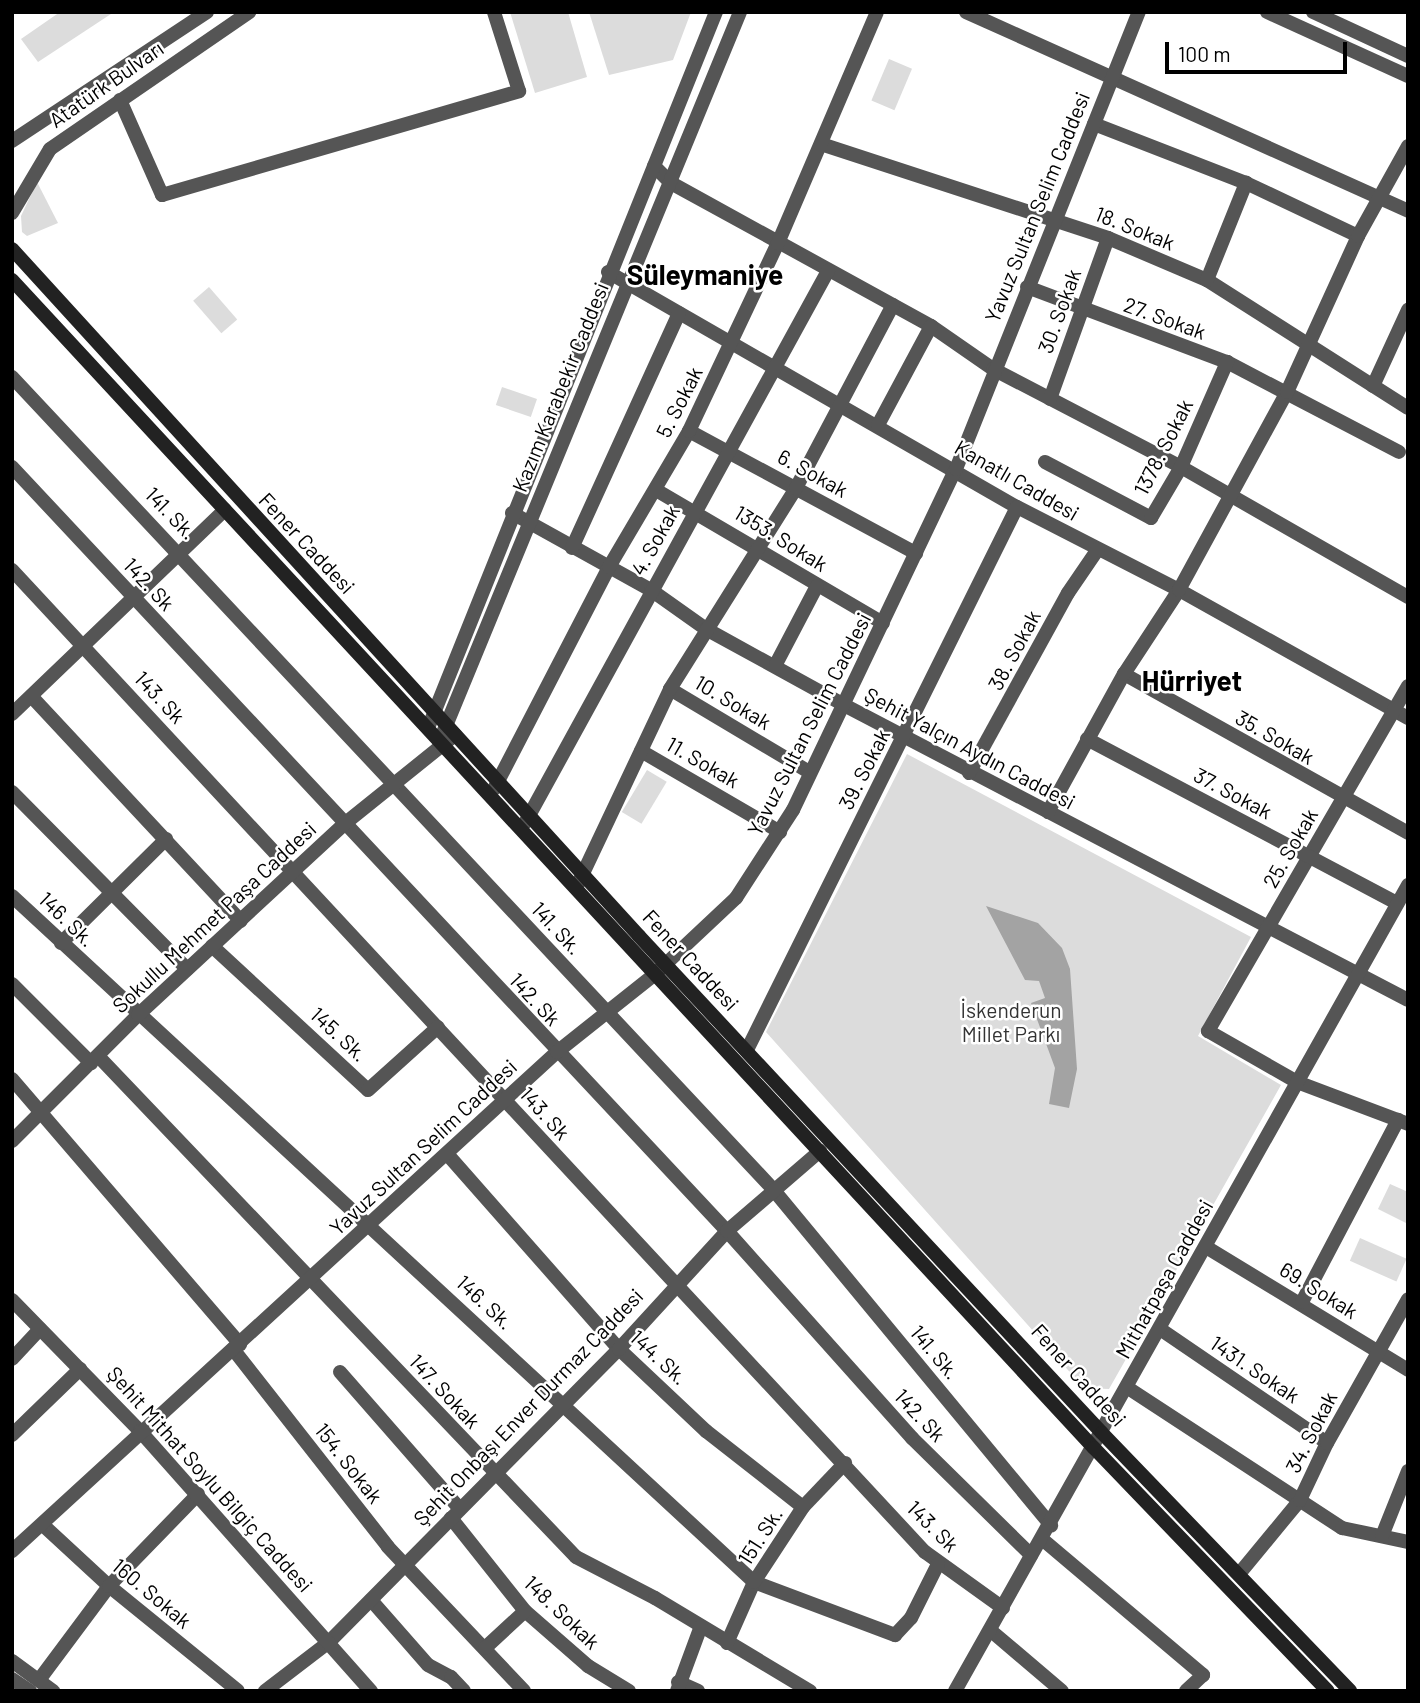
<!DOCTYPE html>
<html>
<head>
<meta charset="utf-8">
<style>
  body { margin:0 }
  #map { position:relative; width:1420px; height:1703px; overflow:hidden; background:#fff; font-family:Barlow,sans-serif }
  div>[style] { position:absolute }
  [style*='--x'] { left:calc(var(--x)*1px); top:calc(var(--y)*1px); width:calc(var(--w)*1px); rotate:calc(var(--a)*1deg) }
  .green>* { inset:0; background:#dcdcdc; transform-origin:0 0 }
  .water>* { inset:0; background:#a3a3a3 }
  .minor>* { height:14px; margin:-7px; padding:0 7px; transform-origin:7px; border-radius:7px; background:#555 }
  .tertiary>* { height:14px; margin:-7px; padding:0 7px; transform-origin:7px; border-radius:7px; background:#555 }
  .secondary>* { height:14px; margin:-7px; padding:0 7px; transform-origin:7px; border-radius:7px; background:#222 }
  span { translate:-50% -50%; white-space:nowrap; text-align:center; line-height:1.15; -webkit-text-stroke:5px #fff; paint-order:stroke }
  .street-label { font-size:21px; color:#000 }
  .park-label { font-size:21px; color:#333 }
  .district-label { font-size:28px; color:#000; font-weight:700 }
  .frame { position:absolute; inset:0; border:14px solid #000; pointer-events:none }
  .scale { position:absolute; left:1165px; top:42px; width:182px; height:32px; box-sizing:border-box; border:4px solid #000; border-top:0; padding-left:9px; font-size:21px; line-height:24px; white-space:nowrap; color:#000; -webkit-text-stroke:5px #fff; paint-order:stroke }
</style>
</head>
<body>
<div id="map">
  <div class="green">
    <div style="clip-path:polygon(60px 12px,114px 12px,38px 62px,21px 39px)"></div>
    <div style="clip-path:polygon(510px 12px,568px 12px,587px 77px,535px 93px)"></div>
    <div style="clip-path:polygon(589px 12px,691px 12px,673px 60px,609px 75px)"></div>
    <div style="left:889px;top:59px;width:25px;height:45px;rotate:23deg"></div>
    <div style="clip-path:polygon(37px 182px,58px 223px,27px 236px,22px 232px,21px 216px)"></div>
    <div style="left:209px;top:287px;width:43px;height:21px;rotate:49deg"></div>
    <div style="left:502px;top:387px;width:37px;height:19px;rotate:19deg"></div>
    <div style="clip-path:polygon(907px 754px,1251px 937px,1198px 1036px,1281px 1085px,1109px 1389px,1084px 1388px,766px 1032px)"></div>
    <div style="left:647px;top:770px;width:23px;height:49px;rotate:31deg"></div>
    <div style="clip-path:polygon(1390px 1184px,1408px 1192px,1408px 1224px,1378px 1209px)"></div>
    <div style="left:1360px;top:1238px;width:51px;height:25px;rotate:24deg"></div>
  </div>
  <div class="water">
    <div style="clip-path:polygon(986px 906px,1038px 923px,1062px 948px,1070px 969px,1077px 1069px,1069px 1108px,1049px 1104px,1055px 1068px,1031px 1003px,1045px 998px,1039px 981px,1025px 980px)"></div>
  </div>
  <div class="minor">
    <div style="--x:966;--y:12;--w:485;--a:24.2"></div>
    <div style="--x:120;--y:100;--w:104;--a:66.1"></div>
    <div style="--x:162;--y:195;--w:372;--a:-16.2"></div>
    <div style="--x:519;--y:91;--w:83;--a:-107.6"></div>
    <div style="--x:1094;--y:124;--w:163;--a:21.2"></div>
    <div style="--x:1246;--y:183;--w:124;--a:25.3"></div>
    <div style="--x:821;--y:144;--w:302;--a:18.1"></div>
    <div style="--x:1108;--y:238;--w:108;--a:23"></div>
    <div style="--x:1207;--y:280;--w:238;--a:32.5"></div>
    <div style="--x:654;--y:166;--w:24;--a:45"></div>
    <div style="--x:671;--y:183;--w:297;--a:28.8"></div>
    <div style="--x:931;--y:326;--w:75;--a:34.7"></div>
    <div style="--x:993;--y:369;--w:212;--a:27.5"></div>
    <div style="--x:1181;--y:467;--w:262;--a:29.8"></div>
    <div style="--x:608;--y:272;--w:472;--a:29.9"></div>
    <div style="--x:1017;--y:507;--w:182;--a:27.1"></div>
    <div style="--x:1179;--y:590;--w:262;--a:29.2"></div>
    <div style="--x:1207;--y:280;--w:105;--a:-68.1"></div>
    <div style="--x:1027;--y:287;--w:214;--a:20.6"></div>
    <div style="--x:1227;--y:362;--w:194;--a:27.6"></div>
    <div style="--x:12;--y:377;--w:1111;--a:46.86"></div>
    <div style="--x:772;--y:1188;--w:438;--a:50.4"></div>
    <div style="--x:1373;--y:386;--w:84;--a:-65.3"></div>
    <div style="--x:1050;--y:399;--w:171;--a:-70.2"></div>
    <div style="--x:878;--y:425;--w:112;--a:-61.8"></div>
    <div style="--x:689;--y:431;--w:258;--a:28.3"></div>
    <div style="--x:1045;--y:462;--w:120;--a:27.8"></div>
    <div style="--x:1151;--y:518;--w:59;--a:-59.5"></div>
    <div style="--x:1181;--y:467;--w:115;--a:-66.3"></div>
    <div style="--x:12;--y:467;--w:1046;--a:46.9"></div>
    <div style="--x:727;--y:1231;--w:278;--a:48.2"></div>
    <div style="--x:912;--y:1438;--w:167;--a:44.5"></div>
    <div style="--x:656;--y:490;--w:263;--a:30.4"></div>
    <div style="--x:512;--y:513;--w:159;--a:29"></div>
    <div style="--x:651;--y:590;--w:67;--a:35.3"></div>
    <div style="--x:706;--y:629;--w:158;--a:28.8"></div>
    <div style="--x:844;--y:705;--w:636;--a:27.61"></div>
    <div style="--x:572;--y:548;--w:258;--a:-65.5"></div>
    <div style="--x:12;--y:570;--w:1341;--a:47.09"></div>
    <div style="--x:925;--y:1552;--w:96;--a:35.7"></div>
    <div style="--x:776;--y:664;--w:88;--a:-62.3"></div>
    <div style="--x:1124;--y:674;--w:325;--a:29.2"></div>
    <div style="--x:1408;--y:686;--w:399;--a:120.1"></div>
    <div style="--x:1208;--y:1031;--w:103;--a:29.8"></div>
    <div style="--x:1297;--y:1082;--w:119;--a:20.7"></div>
    <div style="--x:670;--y:689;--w:162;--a:30.8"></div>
    <div style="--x:32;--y:697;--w:306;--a:47"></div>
    <div style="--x:12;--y:714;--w:295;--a:-43.8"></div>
    <div style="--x:1087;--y:739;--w:351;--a:27.9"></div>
    <div style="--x:641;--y:751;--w:161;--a:30.2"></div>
    <div style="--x:969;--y:773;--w:205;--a:-61.2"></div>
    <div style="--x:1068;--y:593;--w:53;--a:-55.7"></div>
    <div style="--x:494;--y:789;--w:250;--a:-62.6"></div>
    <div style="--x:609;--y:567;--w:158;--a:-59.5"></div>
    <div style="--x:689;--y:431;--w:208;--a:-64.7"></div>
    <div style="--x:778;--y:243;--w:251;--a:-66.8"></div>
    <div style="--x:12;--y:792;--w:249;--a:45.3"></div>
    <div style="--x:1048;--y:812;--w:158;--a:-61.2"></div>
    <div style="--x:1124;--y:674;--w:100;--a:-56.8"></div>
    <div style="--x:1179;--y:590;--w:226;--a:-61.4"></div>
    <div style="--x:1287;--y:392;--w:171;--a:-65.5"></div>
    <div style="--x:1358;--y:236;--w:103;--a:-60.9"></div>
    <div style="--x:525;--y:823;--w:630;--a:-61.24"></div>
    <div style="--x:578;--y:884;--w:216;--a:-64.7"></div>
    <div style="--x:670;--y:689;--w:237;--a:-57.9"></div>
    <div style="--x:796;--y:488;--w:207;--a:-62.1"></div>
    <div style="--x:12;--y:896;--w:1011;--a:42.75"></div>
    <div style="--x:754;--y:1582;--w:151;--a:20.6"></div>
    <div style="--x:895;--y:1635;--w:23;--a:-47"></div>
    <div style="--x:911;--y:1618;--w:60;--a:-63.4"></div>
    <div style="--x:61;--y:943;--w:148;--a:-44.7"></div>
    <div style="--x:212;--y:946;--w:212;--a:42.7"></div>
    <div style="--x:368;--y:1090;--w:94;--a:-42"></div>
    <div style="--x:12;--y:984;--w:112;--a:45"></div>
    <div style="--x:747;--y:1050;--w:606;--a:-63.56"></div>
    <div style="--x:99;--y:1057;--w:691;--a:46.35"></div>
    <div style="--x:576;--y:1557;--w:89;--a:27.4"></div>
    <div style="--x:655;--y:1598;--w:181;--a:31"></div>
    <div style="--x:12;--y:1079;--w:350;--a:49.3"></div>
    <div style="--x:12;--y:1141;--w:178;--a:-45"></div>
    <div style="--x:138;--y:1015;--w:280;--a:-42.8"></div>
    <div style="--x:343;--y:825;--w:144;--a:-38.8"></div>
    <div style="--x:448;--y:1155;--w:259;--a:48.6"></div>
    <div style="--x:619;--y:1349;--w:120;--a:43.3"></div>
    <div style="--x:706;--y:1431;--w:123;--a:38.1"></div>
    <div style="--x:1206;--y:1247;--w:237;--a:31.3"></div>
    <div style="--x:1302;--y:1302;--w:206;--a:-62.2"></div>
    <div style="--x:1160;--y:1329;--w:202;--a:34.3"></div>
    <div style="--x:233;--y:1349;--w:251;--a:51.9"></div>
    <div style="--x:388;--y:1547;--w:198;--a:46.6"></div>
    <div style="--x:12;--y:1359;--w:41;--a:-47"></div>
    <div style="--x:340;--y:1372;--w:182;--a:48.8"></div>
    <div style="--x:1128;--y:1388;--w:256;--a:33.2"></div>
    <div style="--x:1342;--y:1528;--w:67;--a:12"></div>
    <div style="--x:12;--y:1435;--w:95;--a:-44.1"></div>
    <div style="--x:451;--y:1518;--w:119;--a:51.5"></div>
    <div style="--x:525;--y:1611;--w:84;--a:41.1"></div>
    <div style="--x:588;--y:1666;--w:48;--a:31.4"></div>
    <div style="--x:43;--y:1525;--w:90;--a:42.7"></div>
    <div style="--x:109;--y:1586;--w:166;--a:39.1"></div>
    <div style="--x:1382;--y:1536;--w:70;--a:-68.2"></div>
    <div style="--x:1042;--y:1539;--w:211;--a:40.2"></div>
    <div style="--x:1203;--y:1675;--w:23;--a:137"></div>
    <div style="--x:1239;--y:1574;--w:96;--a:-50.5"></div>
    <div style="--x:1300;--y:1500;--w:63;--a:-64.7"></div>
    <div style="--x:1327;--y:1443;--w:165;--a:-60.6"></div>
    <div style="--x:371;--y:1600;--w:86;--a:48.8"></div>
    <div style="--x:428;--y:1665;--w:26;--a:28"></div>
    <div style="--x:451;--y:1677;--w:19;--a:47"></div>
    <div style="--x:990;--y:1630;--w:94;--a:40.3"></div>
    <div style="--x:727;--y:1643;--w:67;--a:-66.1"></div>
    <div style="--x:754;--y:1582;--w:90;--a:-56.8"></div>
    <div style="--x:803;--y:1507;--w:61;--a:-46.3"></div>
    <div style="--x:485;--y:1648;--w:54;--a:-42.8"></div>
    <div style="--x:39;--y:1680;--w:117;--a:-53.3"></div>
    <div style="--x:109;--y:1586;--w:128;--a:-45.9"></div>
    <div style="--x:678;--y:1682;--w:22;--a:24"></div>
    <div style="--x:265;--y:1691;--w:81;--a:-37.4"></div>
    <div style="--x:329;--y:1642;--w:412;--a:-45.3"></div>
    <div style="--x:619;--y:1349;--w:160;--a:-47.5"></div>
    <div style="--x:727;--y:1231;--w:123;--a:-40.7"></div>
    <div style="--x:677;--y:1691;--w:69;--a:-69.7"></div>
  </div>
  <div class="tertiary">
    <div style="--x:1267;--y:12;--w:155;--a:24.4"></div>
    <div style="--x:1313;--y:12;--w:105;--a:24.9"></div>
    <div style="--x:12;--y:141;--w:234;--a:-33.5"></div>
    <div style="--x:12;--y:213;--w:74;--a:-59.3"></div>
    <div style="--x:50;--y:149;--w:242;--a:-34.5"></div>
    <div style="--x:428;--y:728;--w:772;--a:-68.09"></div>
    <div style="--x:443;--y:733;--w:780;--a:-67.61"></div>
    <div style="--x:12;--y:1300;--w:183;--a:45.7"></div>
    <div style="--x:140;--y:1431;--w:348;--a:48.4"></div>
    <div style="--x:12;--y:1551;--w:739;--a:-42.48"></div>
    <div style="--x:557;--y:1052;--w:125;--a:-38.5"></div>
    <div style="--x:655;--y:974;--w:111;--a:-43.2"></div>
    <div style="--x:736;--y:898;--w:105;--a:-57.1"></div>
    <div style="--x:793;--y:810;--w:378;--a:-64.5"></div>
    <div style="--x:956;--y:469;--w:492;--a:-68.2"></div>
    <div style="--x:12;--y:1661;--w:51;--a:36.2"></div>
    <div style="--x:12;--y:1679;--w:22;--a:34"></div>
    <div style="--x:955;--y:1691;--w:925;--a:-60.66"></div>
  </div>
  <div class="secondary">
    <div style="--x:12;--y:249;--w:930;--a:47.61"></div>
    <div style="--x:639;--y:936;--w:679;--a:47.03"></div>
    <div style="--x:1102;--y:1433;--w:358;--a:46.1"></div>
    <div style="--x:12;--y:280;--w:1592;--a:47.19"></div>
    <div style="--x:1094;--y:1448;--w:337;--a:46.1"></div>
  </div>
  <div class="street-label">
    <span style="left:106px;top:84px;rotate:-35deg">Atatürk Bulvarı</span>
    <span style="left:1037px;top:207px;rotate:-68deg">Yavuz Sultan Selim Caddesi</span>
    <span style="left:1135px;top:228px;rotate:22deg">18. Sokak</span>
    <span style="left:1059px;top:311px;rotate:-70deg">30. Sokak</span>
    <span style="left:1165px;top:318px;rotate:20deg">27. Sokak</span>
    <span style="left:560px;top:387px;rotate:-68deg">Kazım Karabekir Caddesi</span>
    <span style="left:679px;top:402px;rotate:-63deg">5. Sokak</span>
    <span style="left:1163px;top:447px;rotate:-63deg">1378. Sokak</span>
    <span style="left:813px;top:473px;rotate:29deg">6. Sokak</span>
    <span style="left:1017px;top:480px;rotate:30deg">Kanatlı Caddesi</span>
    <span style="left:171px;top:513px;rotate:46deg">141. Sk.</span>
    <span style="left:781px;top:538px;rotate:32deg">1353. Sokak</span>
    <span style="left:655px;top:540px;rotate:-61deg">4. Sokak</span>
    <span style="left:307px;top:543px;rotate:47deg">Fener Caddesi</span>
    <span style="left:149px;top:584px;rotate:47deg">142. Sk</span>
    <span style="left:1014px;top:650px;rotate:-62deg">38. Sokak</span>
    <span style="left:160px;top:697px;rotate:47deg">143. Sk</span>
    <span style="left:733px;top:702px;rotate:31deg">10. Sokak</span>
    <span style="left:809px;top:724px;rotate:-63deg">Yavuz Sultan Selim Caddesi</span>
    <span style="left:1275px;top:737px;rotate:30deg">35. Sokak</span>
    <span style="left:970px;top:748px;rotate:28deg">Şehit Yalçın Aydın Caddesi</span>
    <span style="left:703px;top:762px;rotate:30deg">11. Sokak</span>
    <span style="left:864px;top:769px;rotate:-63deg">39. Sokak</span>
    <span style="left:1233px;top:793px;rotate:28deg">37. Sokak</span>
    <span style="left:1290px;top:848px;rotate:-60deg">25. Sokak</span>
    <span style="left:214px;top:917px;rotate:-43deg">Sokullu Mehmet Paşa Caddesi</span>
    <span style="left:67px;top:919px;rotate:44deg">146. Sk.</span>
    <span style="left:557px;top:928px;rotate:47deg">141. Sk.</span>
    <span style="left:691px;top:960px;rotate:47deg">Fener Caddesi</span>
    <span style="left:535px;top:999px;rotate:47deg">142. Sk</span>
    <span style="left:339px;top:1034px;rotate:43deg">145. Sk.</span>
    <span style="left:545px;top:1113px;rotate:48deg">143. Sk</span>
    <span style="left:423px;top:1147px;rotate:-43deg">Yavuz Sultan Selim Caddesi</span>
    <span style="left:1164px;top:1279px;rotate:-61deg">Mithatpaşa Caddesi</span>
    <span style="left:1319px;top:1290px;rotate:32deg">69. Sokak</span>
    <span style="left:485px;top:1302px;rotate:43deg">146. Sk.</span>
    <span style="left:935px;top:1352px;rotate:50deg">141. Sk.</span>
    <span style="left:659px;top:1357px;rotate:43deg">144. Sk.</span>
    <span style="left:1255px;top:1369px;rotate:34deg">1431. Sokak</span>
    <span style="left:1079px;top:1375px;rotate:48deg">Fener Caddesi</span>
    <span style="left:445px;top:1391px;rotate:47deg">147. Sokak</span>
    <span style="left:528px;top:1407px;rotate:-46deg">Şehit Onbaşı Enver Durmaz Caddesi</span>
    <span style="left:920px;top:1415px;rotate:47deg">142. Sk</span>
    <span style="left:1311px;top:1432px;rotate:-63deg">34. Sokak</span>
    <span style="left:349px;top:1463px;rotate:52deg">154. Sokak</span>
    <span style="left:210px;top:1479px;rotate:48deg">Şehit Mithat Soylu Bilgiç Caddesi</span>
    <span style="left:933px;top:1526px;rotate:45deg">143. Sk</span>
    <span style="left:760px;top:1536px;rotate:-57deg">151. Sk.</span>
    <span style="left:152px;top:1593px;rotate:40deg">160. Sokak</span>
    <span style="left:562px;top:1612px;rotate:44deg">148. Sokak</span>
  </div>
  <div class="park-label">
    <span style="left:1011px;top:1022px">İskenderun<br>Millet Parkı</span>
  </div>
  <div class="district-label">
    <span style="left:705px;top:274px">Süleymaniye</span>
    <span style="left:1192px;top:680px">Hürriyet</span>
  </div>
  <div class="frame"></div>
  <div class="scale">100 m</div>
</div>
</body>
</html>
